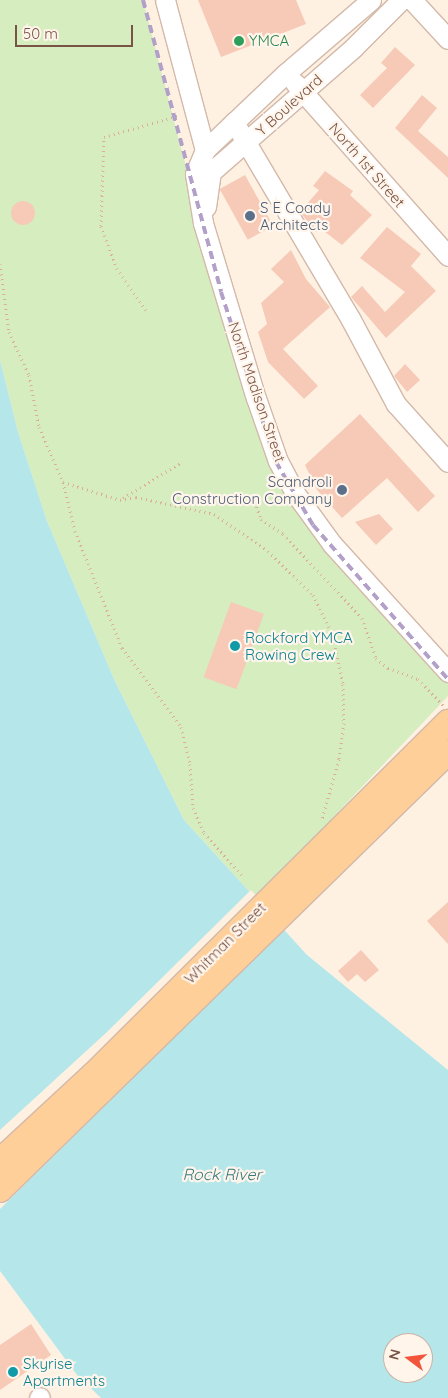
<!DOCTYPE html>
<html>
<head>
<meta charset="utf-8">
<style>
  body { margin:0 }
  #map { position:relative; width:448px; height:1398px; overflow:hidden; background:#fef1e2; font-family:Quicksand,sans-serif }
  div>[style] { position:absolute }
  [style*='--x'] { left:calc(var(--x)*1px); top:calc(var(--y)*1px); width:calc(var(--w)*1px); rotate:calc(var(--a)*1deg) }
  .green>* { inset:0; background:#d6edbf }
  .water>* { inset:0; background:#b5e7ea }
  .pier>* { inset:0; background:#fef1e2 }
  .building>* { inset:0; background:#f6cab7; transform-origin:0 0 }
  .round { border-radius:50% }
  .path>* { height:3px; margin-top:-1.5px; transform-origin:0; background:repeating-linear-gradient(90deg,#dbad9a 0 1px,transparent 0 5px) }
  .roads { filter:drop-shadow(1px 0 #d3b9aa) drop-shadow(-1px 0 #d3b9aa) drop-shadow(0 1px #d3b9aa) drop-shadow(0 -1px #d3b9aa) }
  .minor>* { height:19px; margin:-9.5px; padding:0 9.5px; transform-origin:9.5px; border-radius:9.5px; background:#fff }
  .major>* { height:24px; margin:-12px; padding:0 12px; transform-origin:12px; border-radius:12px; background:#ffcf99 }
  .rail>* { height:4px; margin-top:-2px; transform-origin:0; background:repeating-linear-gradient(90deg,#b2a0c9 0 8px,transparent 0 13px) }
  .dots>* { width:14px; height:14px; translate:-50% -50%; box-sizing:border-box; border:2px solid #fff5eb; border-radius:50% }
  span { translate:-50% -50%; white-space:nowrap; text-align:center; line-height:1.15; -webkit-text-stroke:4.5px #fff5eb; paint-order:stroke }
  .leisure-label { font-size:15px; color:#27864d }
  .left { translate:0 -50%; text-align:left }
  .street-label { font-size:15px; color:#795346 }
  .service-label { font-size:15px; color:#4e5e75 }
  .right { translate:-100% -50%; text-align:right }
  .culture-label { font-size:15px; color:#0d838f }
  .water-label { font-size:16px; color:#387a7f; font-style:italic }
  .north { position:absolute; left:383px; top:1333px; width:50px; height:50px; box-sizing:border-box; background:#fff5eb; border:1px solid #c9b4a9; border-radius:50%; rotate:285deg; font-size:14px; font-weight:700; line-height:20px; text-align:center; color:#795346 }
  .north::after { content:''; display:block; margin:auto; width:18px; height:22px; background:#f3543c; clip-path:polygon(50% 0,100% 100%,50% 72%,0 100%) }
  .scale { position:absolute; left:15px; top:25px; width:118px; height:22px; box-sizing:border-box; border:2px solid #795346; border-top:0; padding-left:6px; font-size:15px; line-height:18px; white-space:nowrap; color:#795346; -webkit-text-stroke:4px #fff5eb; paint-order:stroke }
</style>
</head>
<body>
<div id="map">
  <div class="green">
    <div style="clip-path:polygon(0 0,143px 0,183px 156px,276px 462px,448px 679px,448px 696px,256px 899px,184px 820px,114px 679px,47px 521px,18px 432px,0 360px)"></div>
  </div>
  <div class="water">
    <div style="clip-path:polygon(evenodd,0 360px,18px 432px,47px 521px,114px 679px,184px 820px,307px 955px,448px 1070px,448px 1398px,101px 1398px,77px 1375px,0 1271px,0 360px,393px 1343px,423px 1343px,423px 1373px,393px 1373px,393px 1343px)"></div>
  </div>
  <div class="pier">
    <div style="clip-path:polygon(251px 890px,285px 928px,0 1209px,0 1130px,107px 1032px)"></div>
  </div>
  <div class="building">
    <div style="clip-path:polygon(198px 0,296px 0,306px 24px,221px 57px)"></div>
    <div style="clip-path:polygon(395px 47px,415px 65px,373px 108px,360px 95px,387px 68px,381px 63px)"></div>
    <div style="clip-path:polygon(422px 95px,437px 108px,418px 131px,448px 157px,448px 178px,395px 128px)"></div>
    <div style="clip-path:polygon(325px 171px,353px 191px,350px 195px,372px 215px,342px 245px,320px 228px,316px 232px,300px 212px,319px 190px,313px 186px)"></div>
    <div style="left:245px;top:175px;width:58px;height:29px;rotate:61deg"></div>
    <div class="round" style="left:11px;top:201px;width:24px;height:24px"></div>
    <div style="clip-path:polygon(387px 227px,421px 254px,411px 266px,436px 291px,386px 338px,351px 297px,362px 286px,385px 312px,405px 292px,360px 258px)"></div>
    <div style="clip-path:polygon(291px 250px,306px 279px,330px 307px,283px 349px,318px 386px,304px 399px,268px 362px,258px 332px,267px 324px,261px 303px,284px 282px,271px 269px)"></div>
    <div style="clip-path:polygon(405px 364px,420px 380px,407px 392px,394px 376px)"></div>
    <div style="clip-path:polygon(360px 414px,435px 496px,418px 512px,387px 478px,342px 518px,317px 490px,305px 465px)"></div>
    <div style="clip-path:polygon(379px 514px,393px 529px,376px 545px,355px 522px)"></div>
    <div style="left:231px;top:602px;width:35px;height:80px;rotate:20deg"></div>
    <div style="clip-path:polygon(448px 902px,448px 944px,427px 921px)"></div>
    <div style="clip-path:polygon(361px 950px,379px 970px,365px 982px,357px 974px,348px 982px,338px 971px)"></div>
    <div style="clip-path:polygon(31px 1324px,51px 1355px,0 1390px,0 1345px)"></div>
  </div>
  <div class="path">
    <div style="--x:0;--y:264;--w:69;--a:82.5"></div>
    <div style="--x:9;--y:332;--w:47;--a:65.1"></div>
    <div style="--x:29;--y:375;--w:53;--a:79.1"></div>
    <div style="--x:39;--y:427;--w:60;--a:66.4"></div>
    <div style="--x:63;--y:482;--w:50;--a:76.2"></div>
    <div style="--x:75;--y:531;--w:126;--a:68.1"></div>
    <div style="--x:122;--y:648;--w:99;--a:53.2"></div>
    <div style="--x:181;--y:727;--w:38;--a:76"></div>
    <div style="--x:190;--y:764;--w:44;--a:86.1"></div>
    <div style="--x:193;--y:808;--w:27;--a:66"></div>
    <div style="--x:204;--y:833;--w:59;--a:47.7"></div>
    <div style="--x:146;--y:310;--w:50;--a:-125.3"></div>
    <div style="--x:117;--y:269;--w:46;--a:-110.4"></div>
    <div style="--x:101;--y:226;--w:89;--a:-88.1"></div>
    <div style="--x:104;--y:137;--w:79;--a:-16.1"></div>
    <div style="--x:63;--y:482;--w:60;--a:17.5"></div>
    <div style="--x:120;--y:500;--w:16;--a:-11"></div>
    <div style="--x:136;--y:497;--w:80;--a:12.3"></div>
    <div style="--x:214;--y:514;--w:65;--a:34.4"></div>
    <div style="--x:268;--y:551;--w:63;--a:44.4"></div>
    <div style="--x:313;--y:595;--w:42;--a:63.4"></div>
    <div style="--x:332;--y:633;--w:52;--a:77.8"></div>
    <div style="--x:343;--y:684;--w:39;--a:89"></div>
    <div style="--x:344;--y:723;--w:36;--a:98"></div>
    <div style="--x:339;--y:759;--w:62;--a:105.8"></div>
    <div style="--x:253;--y:497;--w:23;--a:70"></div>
    <div style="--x:261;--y:519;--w:27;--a:34"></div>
    <div style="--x:283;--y:534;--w:115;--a:46.8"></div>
    <div style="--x:362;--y:618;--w:42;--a:70.7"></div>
    <div style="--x:376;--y:658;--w:16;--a:40"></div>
    <div style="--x:388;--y:668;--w:32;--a:20"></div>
    <div style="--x:418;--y:679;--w:36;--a:46"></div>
    <div style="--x:123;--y:498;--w:69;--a:-31.4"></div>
  </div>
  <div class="roads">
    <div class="minor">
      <div style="--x:165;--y:0;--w:155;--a:75.1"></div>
      <div style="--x:371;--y:0;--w:112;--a:139.3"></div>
      <div style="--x:286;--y:73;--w:112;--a:136.5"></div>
      <div style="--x:205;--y:150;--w:26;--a:113"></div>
      <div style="--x:195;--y:174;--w:50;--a:80.7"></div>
      <div style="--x:203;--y:223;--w:183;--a:73.2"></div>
      <div style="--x:256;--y:398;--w:67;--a:70.8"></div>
      <div style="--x:278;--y:461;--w:36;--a:62"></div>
      <div style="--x:295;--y:493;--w:63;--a:54"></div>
      <div style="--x:332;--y:544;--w:173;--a:47.8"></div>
      <div style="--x:412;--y:0;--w:53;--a:47.3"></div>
      <div style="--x:295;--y:83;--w:231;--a:48.5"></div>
      <div style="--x:234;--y:122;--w:228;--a:59.4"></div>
      <div style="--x:350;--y:318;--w:98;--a:61.9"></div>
      <div style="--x:396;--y:404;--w:78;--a:48.1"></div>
      <div style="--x:206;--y:207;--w:35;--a:-82"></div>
      <div style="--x:211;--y:172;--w:189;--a:-41.1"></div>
      <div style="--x:353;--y:48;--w:68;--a:-45"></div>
      <div style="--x:39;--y:1398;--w:1;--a:-45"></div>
    </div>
    <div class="major">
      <div style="--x:0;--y:1161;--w:127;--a:-42.8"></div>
      <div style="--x:93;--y:1075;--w:501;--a:-44.84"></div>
      <div style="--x:0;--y:1190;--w:627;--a:-44.35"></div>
    </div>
  </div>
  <div class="rail">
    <div style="--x:143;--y:0;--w:302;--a:75"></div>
    <div style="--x:221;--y:292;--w:179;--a:72.1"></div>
    <div style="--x:276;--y:462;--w:73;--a:59.6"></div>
    <div style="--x:313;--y:525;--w:205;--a:48.8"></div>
  </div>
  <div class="dots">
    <div style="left:239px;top:41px;background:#2e9e5b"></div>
    <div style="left:250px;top:216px;background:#5c6f8a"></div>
    <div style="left:342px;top:490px;background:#5c6f8a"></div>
    <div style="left:235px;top:646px;background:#0f9aa8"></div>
    <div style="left:13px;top:1372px;background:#0f9aa8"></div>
  </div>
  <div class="leisure-label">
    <span class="left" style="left:249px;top:41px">YMCA</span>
  </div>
  <div class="street-label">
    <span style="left:289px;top:105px;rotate:-42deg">Y Boulevard</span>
    <span style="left:367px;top:165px;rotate:49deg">North 1st Street</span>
    <span style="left:257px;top:392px;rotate:71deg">North Madison Street</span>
    <span style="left:225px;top:943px;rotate:-45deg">Whitman Street</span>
  </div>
  <div class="service-label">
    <span class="left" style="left:260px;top:216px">S E Coady<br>Architects</span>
    <span class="right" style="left:332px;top:490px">Scandroli<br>Construction Company</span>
  </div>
  <div class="culture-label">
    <span class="left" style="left:245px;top:646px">Rockford YMCA<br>Rowing Crew</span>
    <span class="left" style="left:23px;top:1372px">Skyrise<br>Apartments</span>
  </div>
  <div class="water-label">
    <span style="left:222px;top:1174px">Rock River</span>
  </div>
  <div class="north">N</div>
  <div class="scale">50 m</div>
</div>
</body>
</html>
